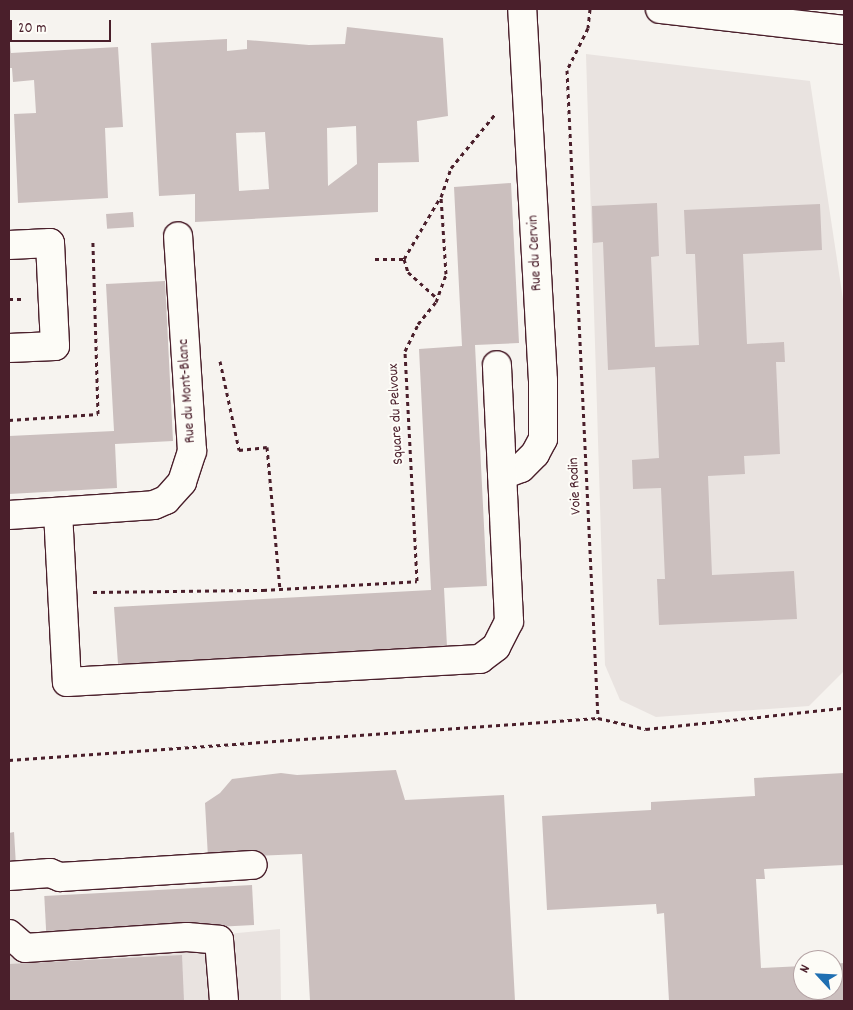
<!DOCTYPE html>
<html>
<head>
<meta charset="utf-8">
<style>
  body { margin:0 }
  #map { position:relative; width:853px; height:1010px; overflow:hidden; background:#f6f3ef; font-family:Dekko,sans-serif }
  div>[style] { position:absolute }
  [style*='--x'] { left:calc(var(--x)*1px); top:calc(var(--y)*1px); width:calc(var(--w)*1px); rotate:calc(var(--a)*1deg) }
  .built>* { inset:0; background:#e9e3e0 }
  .building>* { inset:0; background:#cbbfbe; transform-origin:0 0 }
  .path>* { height:3px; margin-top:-1.5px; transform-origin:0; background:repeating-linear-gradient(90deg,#4a1f2b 0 4px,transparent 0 8px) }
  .roads { filter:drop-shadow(1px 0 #4a1f2b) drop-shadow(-1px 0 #4a1f2b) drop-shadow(0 1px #4a1f2b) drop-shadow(0 -1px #4a1f2b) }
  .minor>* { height:28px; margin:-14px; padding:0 14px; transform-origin:14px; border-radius:14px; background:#fdfcf7 }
  .major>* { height:28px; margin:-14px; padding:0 14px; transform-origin:14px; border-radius:14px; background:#fdfcf7 }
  span { translate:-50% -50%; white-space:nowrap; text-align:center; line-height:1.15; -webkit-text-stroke:4px #fdfcf7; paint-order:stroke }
  .street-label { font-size:15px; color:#4a1f2b }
  .frame { position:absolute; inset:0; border:10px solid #4a1f2b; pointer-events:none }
  .north { position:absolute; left:793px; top:950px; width:50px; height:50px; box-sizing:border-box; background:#fdfcf7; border:1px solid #b5a4a5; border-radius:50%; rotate:295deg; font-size:14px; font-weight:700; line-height:20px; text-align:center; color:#4a1f2b }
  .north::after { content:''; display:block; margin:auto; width:18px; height:22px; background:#1f6fb2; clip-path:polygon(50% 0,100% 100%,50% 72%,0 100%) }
  .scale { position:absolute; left:10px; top:20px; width:101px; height:22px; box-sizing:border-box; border:2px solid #4a1f2b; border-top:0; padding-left:6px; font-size:15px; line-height:18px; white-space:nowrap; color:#4a1f2b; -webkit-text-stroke:4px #fdfcf7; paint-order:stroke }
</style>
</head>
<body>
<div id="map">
  <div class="built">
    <div style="clip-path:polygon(586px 54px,810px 81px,844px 306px,844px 671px,809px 706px,656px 717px,620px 700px,605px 665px)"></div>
    <div style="clip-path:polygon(280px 929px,281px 1001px,9px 1001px,9px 955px)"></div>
  </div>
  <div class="building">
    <div style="clip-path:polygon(evenodd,347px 27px,443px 38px,448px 116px,417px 121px,419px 162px,378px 163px,378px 212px,195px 222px,195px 194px,159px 196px,151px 43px,227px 39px,227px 51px,247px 49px,247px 40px,309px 45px,345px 44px,347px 27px,356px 126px,357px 164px,328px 186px,327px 128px,356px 126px,347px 27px,265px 132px,269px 189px,239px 191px,236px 133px,265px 132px)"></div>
    <div style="clip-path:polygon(9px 35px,11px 53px,118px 47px,123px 127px,105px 128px,108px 198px,18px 203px,14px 114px,36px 113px,34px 80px,13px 82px,12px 68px,9px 68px)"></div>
    <div style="clip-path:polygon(511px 183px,519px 343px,475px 345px,487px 586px,444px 588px,447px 647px,118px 664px,114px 607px,431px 590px,419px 349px,462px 346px,454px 187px)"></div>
    <div style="clip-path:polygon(657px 203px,659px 256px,651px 257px,655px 347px,699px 345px,695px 254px,686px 254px,684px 210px,820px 204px,822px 250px,743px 254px,747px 344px,784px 342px,785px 362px,776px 362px,780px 454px,744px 456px,745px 474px,708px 476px,712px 575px,794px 571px,797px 619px,659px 625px,657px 579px,665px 579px,661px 488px,633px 489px,632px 460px,659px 458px,655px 367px,608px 370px,603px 242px,593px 243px,592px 206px)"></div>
    <div style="left:133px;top:212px;width:15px;height:27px;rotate:86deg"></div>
    <div style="clip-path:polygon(165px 281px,173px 441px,115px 444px,117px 488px,9px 494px,9px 436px,114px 431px,106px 284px)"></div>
    <div style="clip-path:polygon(396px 770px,405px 800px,504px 795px,515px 1001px,310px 1001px,302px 854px,208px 858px,205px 803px,220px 793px,232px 779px,281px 773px,297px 775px)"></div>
    <div style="clip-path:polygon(844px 773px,844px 865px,764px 869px,765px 879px,756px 879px,761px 968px,803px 966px,803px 990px,833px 990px,833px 964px,844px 963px,844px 1001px,669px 1001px,664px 913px,657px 914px,656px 904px,547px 910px,542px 816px,651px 810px,651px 802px,755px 796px,754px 778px)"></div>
    <div style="clip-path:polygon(14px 832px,16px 866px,9px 866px,9px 833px)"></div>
    <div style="left:252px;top:885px;width:40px;height:208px;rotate:87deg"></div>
    <div style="clip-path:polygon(182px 955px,184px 1001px,9px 1001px,9px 964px)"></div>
  </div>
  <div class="path">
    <div style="--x:590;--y:9;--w:19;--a:96"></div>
    <div style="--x:588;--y:28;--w:47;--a:116.6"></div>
    <div style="--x:567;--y:70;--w:649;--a:87.26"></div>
    <div style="--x:598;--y:718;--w:49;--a:12.9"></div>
    <div style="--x:646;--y:729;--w:199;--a:-6.1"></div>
    <div style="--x:375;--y:259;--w:29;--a:0"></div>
    <div style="--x:404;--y:259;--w:71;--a:-59.5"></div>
    <div style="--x:404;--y:259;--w:14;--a:73"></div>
    <div style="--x:408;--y:272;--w:39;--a:42"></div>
    <div style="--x:9;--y:299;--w:12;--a:0"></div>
    <div style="--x:220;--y:361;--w:91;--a:77.9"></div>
    <div style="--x:239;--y:450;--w:28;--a:-6"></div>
    <div style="--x:267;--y:447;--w:143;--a:84.8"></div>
    <div style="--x:9;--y:420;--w:89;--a:-3.9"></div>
    <div style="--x:98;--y:414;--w:173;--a:-91.7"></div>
    <div style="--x:93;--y:592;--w:170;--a:-0.7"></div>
    <div style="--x:263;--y:590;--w:154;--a:-3.3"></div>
    <div style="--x:417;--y:581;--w:230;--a:-93"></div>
    <div style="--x:405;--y:351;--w:30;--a:-64"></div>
    <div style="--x:418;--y:324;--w:28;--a:-51"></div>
    <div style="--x:436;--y:302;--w:30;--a:-70"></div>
    <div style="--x:446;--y:274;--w:77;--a:-93.7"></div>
    <div style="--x:441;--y:197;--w:31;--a:-71"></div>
    <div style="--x:451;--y:168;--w:71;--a:-50.7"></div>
    <div style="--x:9;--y:760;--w:590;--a:-4.08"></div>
  </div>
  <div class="roads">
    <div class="minor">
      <div style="--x:9;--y:245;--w:41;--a:-2.8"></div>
      <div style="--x:50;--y:243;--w:103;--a:87.2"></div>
      <div style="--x:55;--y:346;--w:46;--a:177.5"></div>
      <div style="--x:502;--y:475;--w:20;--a:-20"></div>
      <div style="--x:521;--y:468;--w:20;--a:-45"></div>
      <div style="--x:535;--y:454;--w:17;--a:-62"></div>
      <div style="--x:543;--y:439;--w:58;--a:-90"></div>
      <div style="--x:543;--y:381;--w:373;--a:-93.2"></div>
      <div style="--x:58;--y:512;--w:170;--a:87"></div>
      <div style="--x:67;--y:682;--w:414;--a:-3.2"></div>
      <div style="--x:480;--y:659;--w:20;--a:-37"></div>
      <div style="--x:496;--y:647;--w:29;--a:-63"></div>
      <div style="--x:509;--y:621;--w:256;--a:-92.7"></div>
      <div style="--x:9;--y:515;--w:145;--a:-3.9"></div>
      <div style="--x:154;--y:505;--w:13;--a:-23"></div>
      <div style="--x:166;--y:500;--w:24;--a:-48"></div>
      <div style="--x:182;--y:482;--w:33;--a:-72"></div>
      <div style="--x:192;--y:451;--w:215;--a:-93.7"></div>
      <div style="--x:9;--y:876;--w:41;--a:-4.2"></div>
      <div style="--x:50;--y:873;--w:11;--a:22"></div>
      <div style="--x:60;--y:877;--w:193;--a:-3.6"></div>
      <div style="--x:9;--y:934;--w:21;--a:41"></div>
      <div style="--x:25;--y:948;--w:162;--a:-3.9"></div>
      <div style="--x:187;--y:937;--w:32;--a:5"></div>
      <div style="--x:219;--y:940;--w:61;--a:85.3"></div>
    </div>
    <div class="major">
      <div style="--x:660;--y:9;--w:185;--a:6.5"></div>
    </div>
  </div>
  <div class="street-label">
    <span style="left:536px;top:253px;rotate:-93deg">Rue du Cervin</span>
    <span style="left:188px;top:391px;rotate:-94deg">Rue du Mont-Blanc</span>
    <span style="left:397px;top:414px;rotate:-93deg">Square du Pelvoux</span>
    <span style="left:576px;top:486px;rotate:-93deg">Voie Rodin</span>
  </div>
  <div class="frame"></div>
  <div class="north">N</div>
  <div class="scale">20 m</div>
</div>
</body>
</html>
